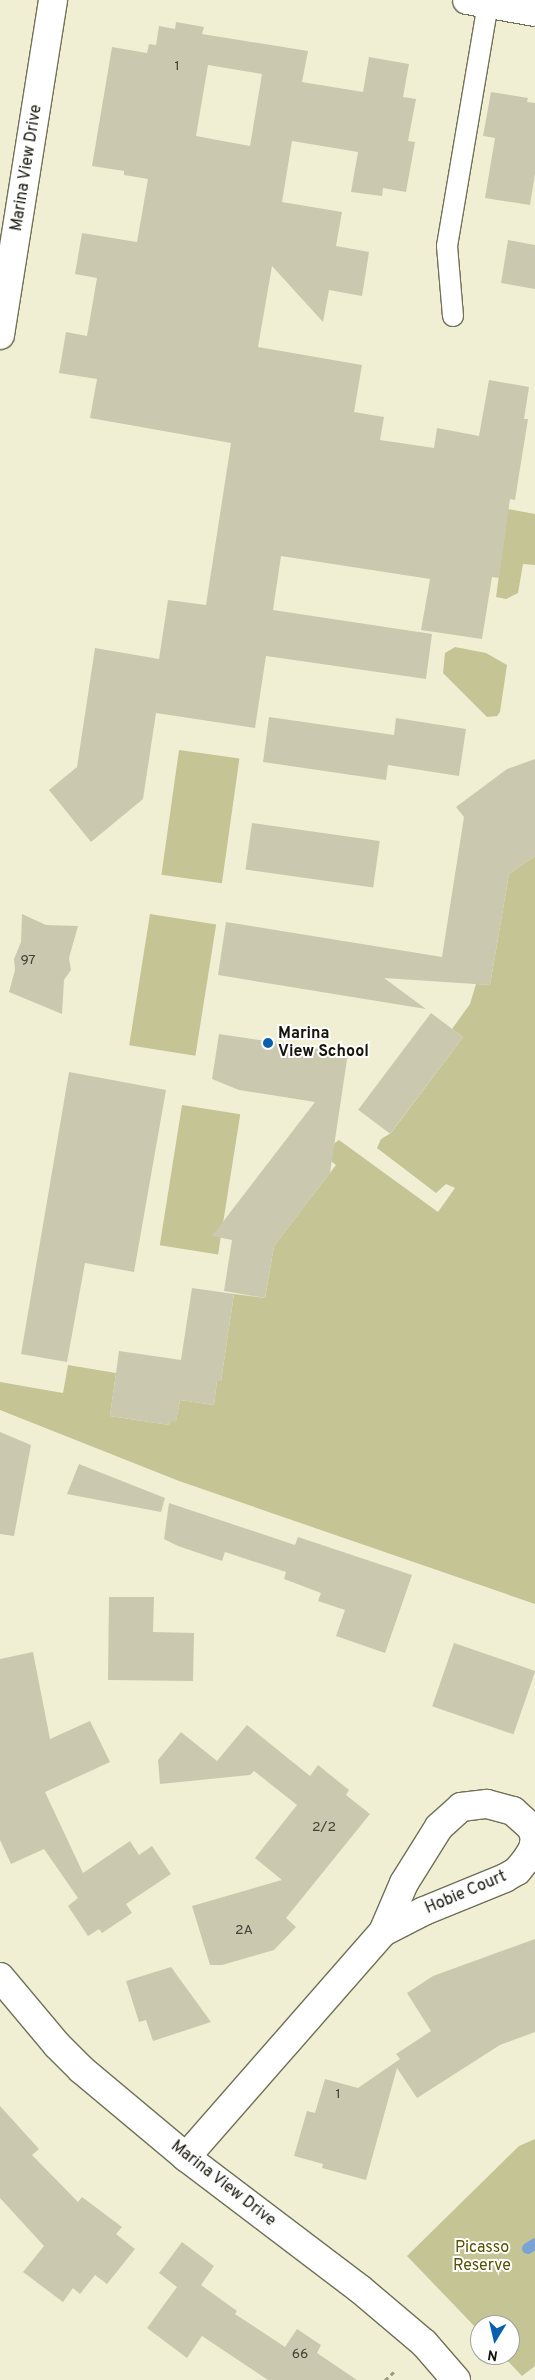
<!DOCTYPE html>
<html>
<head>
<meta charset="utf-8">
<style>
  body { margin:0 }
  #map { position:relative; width:535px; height:2380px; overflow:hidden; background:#f0efd4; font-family:Overpass,sans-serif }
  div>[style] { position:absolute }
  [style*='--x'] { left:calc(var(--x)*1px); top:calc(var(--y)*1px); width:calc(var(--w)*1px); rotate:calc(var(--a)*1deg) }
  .green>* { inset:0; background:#c5c495; transform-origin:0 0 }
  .stream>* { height:11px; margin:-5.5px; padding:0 5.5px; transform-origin:5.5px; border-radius:5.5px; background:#7aa3d3 }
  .building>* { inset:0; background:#cac9af; transform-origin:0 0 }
  .path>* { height:3px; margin-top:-1.5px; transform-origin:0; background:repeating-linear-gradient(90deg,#9b9a86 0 4px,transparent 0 8px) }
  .roads { filter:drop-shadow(1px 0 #717058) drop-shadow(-1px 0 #717058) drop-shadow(0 1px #717058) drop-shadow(0 -1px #717058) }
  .service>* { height:20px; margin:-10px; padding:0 10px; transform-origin:10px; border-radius:10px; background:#fff }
  .minor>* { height:28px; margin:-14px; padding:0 14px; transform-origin:14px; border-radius:14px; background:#fff }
  .tertiary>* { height:28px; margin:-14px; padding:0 14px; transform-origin:14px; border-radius:14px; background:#fff }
  .dots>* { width:14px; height:14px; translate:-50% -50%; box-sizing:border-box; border:2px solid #fff; border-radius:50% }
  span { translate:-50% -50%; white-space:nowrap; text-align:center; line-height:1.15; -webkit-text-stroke:4px #fff; paint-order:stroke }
  .number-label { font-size:14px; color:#424133 }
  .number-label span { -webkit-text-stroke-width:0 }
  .street-label { font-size:16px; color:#14140a }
  .poi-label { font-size:16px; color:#14140a; font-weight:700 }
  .left { translate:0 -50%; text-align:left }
  .park-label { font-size:16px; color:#555100 }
  .north { position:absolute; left:470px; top:2315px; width:50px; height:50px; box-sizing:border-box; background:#fff; border:1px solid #a1a19d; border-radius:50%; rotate:189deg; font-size:14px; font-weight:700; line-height:20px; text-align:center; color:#14140a }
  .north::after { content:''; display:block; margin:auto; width:18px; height:22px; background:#075fad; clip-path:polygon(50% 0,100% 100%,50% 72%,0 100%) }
</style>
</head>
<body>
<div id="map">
  <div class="green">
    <div style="clip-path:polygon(508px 509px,535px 514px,535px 565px,523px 564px,518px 593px,506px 599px,496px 597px)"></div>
    <div style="clip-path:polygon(455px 647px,486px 653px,507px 665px,500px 712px,497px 716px,487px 717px,443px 673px,445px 653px)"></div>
    <div style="left:179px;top:750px;width:61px;height:126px;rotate:8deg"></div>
    <div style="clip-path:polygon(535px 856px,535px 1604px,179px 1481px,0 1410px,0 1382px,63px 1393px,68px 1365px,116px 1373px,110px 1416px,169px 1425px,170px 1421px,176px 1421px,180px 1400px,214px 1405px,217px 1381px,221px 1381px,234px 1294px,265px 1298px,274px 1246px,336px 1165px,321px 1153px,339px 1140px,438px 1212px,455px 1188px,446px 1184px,436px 1193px,377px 1148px,381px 1139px,391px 1133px,463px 1037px,452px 1029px,470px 1004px,476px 984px,490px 985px,509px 874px)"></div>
    <div style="left:150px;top:914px;width:67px;height:133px;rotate:9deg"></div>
    <div style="left:182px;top:1105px;width:59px;height:142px;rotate:9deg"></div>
    <div style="clip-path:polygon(535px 2139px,535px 2366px,522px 2376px,502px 2355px,510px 2355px,510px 2325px,480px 2325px,480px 2332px,407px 2256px,519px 2146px)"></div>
  </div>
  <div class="stream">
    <div style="--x:527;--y:2248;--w:9;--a:-32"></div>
  </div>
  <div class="building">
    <div style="clip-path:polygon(evenodd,176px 22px,204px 27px,202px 34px,308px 51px,302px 82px,363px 92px,369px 57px,409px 64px,403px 97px,416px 99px,408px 141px,415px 142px,406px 192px,383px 188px,382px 196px,351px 192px,358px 152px,292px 141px,282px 202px,342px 212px,336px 246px,369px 252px,362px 296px,329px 290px,323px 322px,272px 266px,258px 347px,362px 365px,354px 412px,384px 417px,380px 440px,434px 448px,437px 428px,479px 436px,489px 380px,529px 387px,524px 419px,528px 419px,515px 500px,510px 499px,499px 578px,492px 577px,482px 639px,421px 630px,430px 579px,281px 556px,273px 610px,432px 634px,426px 679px,266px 656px,255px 728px,156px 713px,143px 799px,91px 842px,49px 790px,77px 767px,95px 648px,159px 659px,168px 600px,206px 605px,231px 443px,90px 418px,97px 379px,59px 373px,66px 332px,87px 336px,97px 278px,75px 274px,82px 233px,137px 242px,148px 179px,124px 175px,124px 171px,92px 166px,112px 47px,147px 53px,149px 44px,156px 45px,159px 26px,175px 29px,176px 22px,208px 65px,262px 74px,250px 146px,196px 136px,208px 65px)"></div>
    <div style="clip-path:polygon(491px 92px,528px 98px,527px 102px,535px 103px,535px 174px,530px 205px,485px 198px,495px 138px,483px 136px)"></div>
    <div style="clip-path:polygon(508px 240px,535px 245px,535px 289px,501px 283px)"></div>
    <div style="clip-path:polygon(269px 717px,394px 735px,396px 718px,466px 729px,459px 776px,388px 765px,386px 780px,263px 762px)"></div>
    <div style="clip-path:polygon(535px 759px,535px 856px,509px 874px,490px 985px,384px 978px,426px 1009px,218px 975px,226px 922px,442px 957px,464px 817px,456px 807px,507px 769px)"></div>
    <div style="left:252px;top:823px;width:129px;height:47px;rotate:8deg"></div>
    <div style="clip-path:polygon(22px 914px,46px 925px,78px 926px,69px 958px,71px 970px,64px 980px,62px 1014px,9px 992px,15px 970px,14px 959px,21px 942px)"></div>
    <div style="left:431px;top:1013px;width:40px;height:121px;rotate:37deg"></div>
    <div style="clip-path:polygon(219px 1034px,348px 1053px,330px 1173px,274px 1246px,265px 1298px,224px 1291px,232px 1240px,212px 1236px,315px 1102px,239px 1090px,212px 1079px)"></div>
    <div style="clip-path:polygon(69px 1072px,166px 1090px,134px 1272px,85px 1263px,67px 1362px,21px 1354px)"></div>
    <div style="clip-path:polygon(192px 1288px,234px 1294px,221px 1381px,217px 1381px,214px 1405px,180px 1400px,176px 1422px,170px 1421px,169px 1425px,110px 1416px,119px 1351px,181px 1360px)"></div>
    <div style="clip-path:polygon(0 1432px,31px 1445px,14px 1536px,0 1534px)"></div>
    <div style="clip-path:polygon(79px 1464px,165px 1498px,161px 1512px,67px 1494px)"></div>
    <div style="clip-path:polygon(169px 1503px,295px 1545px,298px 1537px,412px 1575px,385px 1653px,336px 1636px,345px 1610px,318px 1601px,321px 1593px,284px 1579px,286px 1572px,225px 1552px,222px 1561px,178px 1546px,164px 1539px)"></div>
    <div style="clip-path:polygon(109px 1597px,154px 1597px,153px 1632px,194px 1633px,193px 1681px,108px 1680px)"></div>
    <div style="left:454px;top:1643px;width:86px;height:67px;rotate:19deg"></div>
    <div style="clip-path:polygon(33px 1652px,50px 1739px,90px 1721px,110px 1762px,45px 1792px,83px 1873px,130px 1841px,139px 1855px,152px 1846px,171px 1874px,126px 1904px,132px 1913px,102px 1933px,99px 1929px,88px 1936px,68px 1906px,78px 1898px,44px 1849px,11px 1864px,0 1840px,0 1659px)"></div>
    <div style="clip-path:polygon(247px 1725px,310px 1776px,318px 1765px,349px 1790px,346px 1795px,370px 1814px,286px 1918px,296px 1927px,274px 1950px,222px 1965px,210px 1965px,192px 1906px,282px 1880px,255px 1858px,297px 1805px,254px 1771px,250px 1775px,160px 1784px,158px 1760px,181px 1732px,217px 1761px)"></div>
    <div style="clip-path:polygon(535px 1939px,535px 2032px,500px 2045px,417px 2098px,397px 2068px,366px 2180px,322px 2168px,323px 2164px,294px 2156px,307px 2111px,315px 2113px,325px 2079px,358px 2088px,400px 2059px,396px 2054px,431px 2031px,407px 1993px,433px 1976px)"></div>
    <div style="clip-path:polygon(171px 1967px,211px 2022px,153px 2041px,146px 2020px,139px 2022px,126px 1981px)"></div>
    <div style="clip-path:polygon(0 2106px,39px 2149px,32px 2155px,78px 2202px,82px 2197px,122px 2227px,116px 2234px,135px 2249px,107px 2284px,95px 2275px,80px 2294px,73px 2288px,63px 2302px,23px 2272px,44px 2246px,0 2198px)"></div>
    <div style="clip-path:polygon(182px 2242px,214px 2266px,201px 2285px,237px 2311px,235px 2314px,285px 2347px,297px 2329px,321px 2345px,317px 2353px,357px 2380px,268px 2380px,202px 2336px,187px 2358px,147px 2328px,177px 2287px,159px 2273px)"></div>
  </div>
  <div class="path">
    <div style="--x:385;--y:2380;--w:12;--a:-42"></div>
  </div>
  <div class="roads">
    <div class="service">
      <div style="--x:453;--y:316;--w:70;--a:-94.9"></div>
      <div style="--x:447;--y:246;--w:245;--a:-80.4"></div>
    </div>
    <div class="minor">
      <div style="--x:487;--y:1804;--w:27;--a:15"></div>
      <div style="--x:513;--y:1811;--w:24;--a:42"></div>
      <div style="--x:531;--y:1827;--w:11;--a:68"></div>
      <div style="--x:535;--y:1837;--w:12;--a:99"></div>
      <div style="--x:533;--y:1849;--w:13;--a:122"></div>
      <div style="--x:526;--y:1860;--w:14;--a:129"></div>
      <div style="--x:517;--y:1871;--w:14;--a:150"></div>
      <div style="--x:505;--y:1878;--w:87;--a:157.8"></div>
      <div style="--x:424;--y:1911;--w:46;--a:152.9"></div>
      <div style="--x:383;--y:1932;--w:53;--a:-66.8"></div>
      <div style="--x:404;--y:1883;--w:66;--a:-58"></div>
      <div style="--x:439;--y:1827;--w:30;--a:-42"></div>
      <div style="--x:461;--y:1807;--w:26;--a:-7"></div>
      <div style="--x:186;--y:2157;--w:299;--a:-48.8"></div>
    </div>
    <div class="tertiary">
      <div style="--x:467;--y:0;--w:69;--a:10"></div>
      <div style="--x:0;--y:335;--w:339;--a:-81"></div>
      <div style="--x:0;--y:1977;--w:89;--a:50"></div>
      <div style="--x:57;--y:2045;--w:35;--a:45"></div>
      <div style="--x:82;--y:2070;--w:136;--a:39.9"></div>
      <div style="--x:186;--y:2157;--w:218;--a:37.2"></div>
      <div style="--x:360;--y:2289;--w:84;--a:40.2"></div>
      <div style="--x:424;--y:2343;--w:49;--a:49.1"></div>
    </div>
  </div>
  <div class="dots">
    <div style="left:268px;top:1043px;background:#075fad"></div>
  </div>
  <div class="number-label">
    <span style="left:177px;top:67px">1</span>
    <span style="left:28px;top:961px">97</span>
    <span style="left:324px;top:1828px">2/2</span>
    <span style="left:244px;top:1931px">2A</span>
    <span style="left:338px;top:2095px">1</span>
    <span style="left:300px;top:2355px">66</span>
  </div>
  <div class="street-label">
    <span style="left:27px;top:168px;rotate:-81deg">Marina View Drive</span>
    <span style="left:466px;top:1893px;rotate:-23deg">Hobie Court</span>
    <span style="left:223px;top:2184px;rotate:38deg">Marina View Drive</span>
  </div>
  <div class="poi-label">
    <span class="left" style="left:278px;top:1043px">Marina<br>View School</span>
  </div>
  <div class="park-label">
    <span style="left:482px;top:2257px">Picasso<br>Reserve</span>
  </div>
  <div class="north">N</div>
</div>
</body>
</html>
